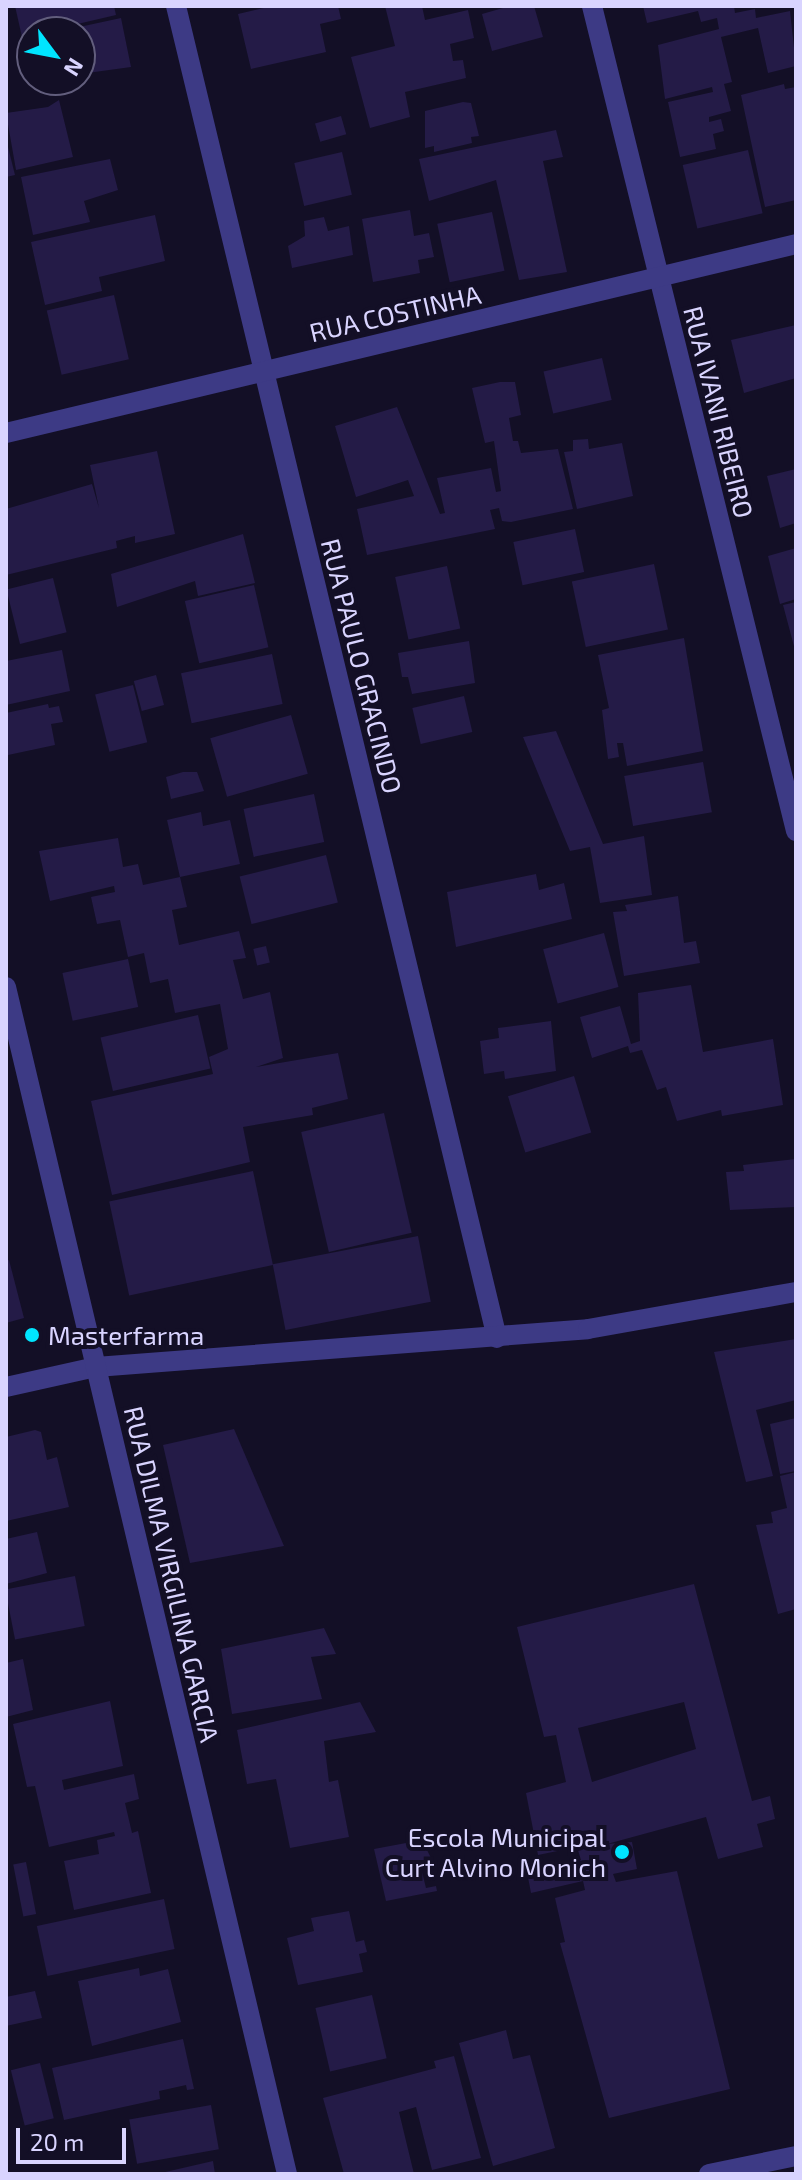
<!DOCTYPE html>
<html>
<head>
<meta charset="utf-8">
<style>
  body { margin:0 }
  #map { position:relative; width:802px; height:2180px; overflow:hidden; background:#130f26; font-family:"Exo 2",sans-serif }
  div>[style] { position:absolute }
  [style*='--x'] { left:calc(var(--x)*1px); top:calc(var(--y)*1px); width:calc(var(--w)*1px); rotate:calc(var(--a)*1deg) }
  .building>* { inset:0; background:#241b47; transform-origin:0 0 }
  .minor>* { height:20px; margin:-10px; padding:0 10px; transform-origin:10px; border-radius:10px; background:#3d3a85 }
  .tertiary>* { height:20px; margin:-10px; padding:0 10px; transform-origin:10px; border-radius:10px; background:#3d3a85 }
  .dots>* { width:22px; height:22px; translate:-50% -50%; box-sizing:border-box; border:4px solid #130f26; border-radius:50% }
  span { translate:-50% -50%; white-space:nowrap; text-align:center; line-height:1.15; -webkit-text-stroke:8px #130f26; paint-order:stroke }
  .street-label { font-size:26px; color:#d9d4ff }
  .poi-label { font-size:26px; color:#d9d4ff }
  .left { translate:0 -50%; text-align:left }
  .right { translate:-100% -50%; text-align:right }
  .frame { position:absolute; inset:0; border:8px solid #d9d4ff; pointer-events:none }
  .north { position:absolute; left:16px; top:16px; width:80px; height:80px; box-sizing:border-box; background:#130f26; border:2px solid #625e7d; border-radius:50%; rotate:122deg; font-size:22px; font-weight:700; line-height:32px; text-align:center; color:#d9d4ff }
  .north::after { content:''; display:block; margin:auto; width:28px; height:36px; background:#00e5ff; clip-path:polygon(50% 0,100% 100%,50% 72%,0 100%) }
  .scale { position:absolute; left:16px; top:2128px; width:110px; height:36px; box-sizing:border-box; border:4px solid #d9d4ff; border-top:0; padding-left:10px; font-size:24px; line-height:28px; white-space:nowrap; color:#d9d4ff; -webkit-text-stroke:6px #130f26; paint-order:stroke }
</style>
</head>
<body>
<div id="map">
  <div class="building">
    <div style="clip-path:polygon(15px 6px,114px 6px,116px 15px,22px 37px)"></div>
    <div style="clip-path:polygon(272px 6px,338px 6px,341px 19px,320px 24px,326px 52px,251px 69px,238px 14px)"></div>
    <div style="clip-path:polygon(385px 6px,422px 6px,425px 20px,468px 10px,474px 38px,450px 44px,453px 61px,463px 60px,466px 78px,405px 92px,410px 117px,370px 128px,351px 57px,395px 46px)"></div>
    <div style="clip-path:polygon(510px 6px,534px 6px,543px 37px,492px 51px,482px 14px)"></div>
    <div style="clip-path:polygon(643px 6px,734px 6px,735px 13px,755px 9px,756px 18px,790px 11px,796px 66px,768px 73px,758px 28px,721px 37px,732px 82px,724px 84px,731px 111px,709px 117px,709px 122px,721px 119px,724px 131px,713px 134px,716px 149px,680px 157px,668px 102px,713px 92px,712px 87px,665px 99px,658px 45px,719px 29px,717px 18px,701px 22px,698px 11px,647px 23px)"></div>
    <div style="clip-path:polygon(121px 18px,131px 67px,80px 74px,80px 32px,70px 29px)"></div>
    <div style="clip-path:polygon(784px 84px,785px 89px,796px 87px,796px 200px,765px 207px,741px 95px)"></div>
    <div style="clip-path:polygon(59px 100px,73px 157px,16px 170px,6px 113px,48px 107px)"></div>
    <div style="clip-path:polygon(463px 102px,471px 103px,479px 136px,471px 137px,472px 143px,434px 152px,434px 146px,425px 148px,425px 111px)"></div>
    <div style="left:341px;top:116px;width:19px;height:27px;rotate:74deg"></div>
    <div style="clip-path:polygon(556px 130px,563px 157px,543px 161px,567px 272px,519px 280px,496px 180px,429px 201px,419px 159px)"></div>
    <div style="clip-path:polygon(7px 143px,15px 175px,6px 177px,6px 144px)"></div>
    <div style="left:748px;top:150px;width:65px;height:67px;rotate:77deg"></div>
    <div style="left:342px;top:152px;width:44px;height:49px;rotate:77deg"></div>
    <div style="clip-path:polygon(110px 159px,118px 190px,84px 201px,90px 222px,33px 235px,21px 177px)"></div>
    <div style="clip-path:polygon(410px 210px,414px 236px,429px 233px,434px 257px,418px 260px,420px 273px,373px 282px,362px 219px)"></div>
    <div style="left:492px;top:212px;width:60px;height:56px;rotate:78deg"></div>
    <div style="clip-path:polygon(155px 215px,165px 261px,99px 277px,102px 291px,45px 305px,31px 242px)"></div>
    <div style="clip-path:polygon(324px 217px,328px 231px,349px 226px,353px 255px,292px 268px,288px 246px,305px 236px,304px 221px)"></div>
    <div style="left:114px;top:295px;width:66px;height:69px;rotate:77deg"></div>
    <div style="clip-path:polygon(796px 325px,796px 378px,744px 393px,731px 340px)"></div>
    <div style="left:602px;top:358px;width:43px;height:60px;rotate:77deg"></div>
    <div style="clip-path:polygon(500px 382px,515px 382px,521px 415px,509px 418px,513px 441px,518px 441px,521px 453px,558px 449px,573px 509px,511px 522px,502px 521px,499px 508px,490px 510px,495px 529px,367px 555px,357px 509px,414px 496px,408px 480px,356px 497px,335px 426px,397px 407px,440px 514px,445px 513px,437px 478px,491px 468px,496px 492px,501px 491px,494px 441px,485px 443px,472px 388px)"></div>
    <div style="clip-path:polygon(588px 439px,589px 449px,622px 443px,633px 496px,577px 509px,564px 452px,573px 451px,573px 440px)"></div>
    <div style="clip-path:polygon(157px 451px,175px 534px,135px 543px,135px 536px,116px 541px,117px 548px,6px 575px,6px 509px,92px 484px,99px 508px,90px 465px)"></div>
    <div style="clip-path:polygon(796px 469px,796px 523px,780px 528px,767px 476px)"></div>
    <div style="left:575px;top:529px;width:44px;height:63px;rotate:78deg"></div>
    <div style="clip-path:polygon(243px 534px,255px 583px,198px 596px,195px 581px,117px 607px,111px 574px)"></div>
    <div style="clip-path:polygon(796px 548px,796px 599px,780px 604px,768px 556px)"></div>
    <div style="left:654px;top:564px;width:67px;height:84px;rotate:78deg"></div>
    <div style="left:447px;top:566px;width:64px;height:53px;rotate:78deg"></div>
    <div style="left:53px;top:578px;width:56px;height:48px;rotate:76deg"></div>
    <div style="left:254px;top:585px;width:64px;height:71px;rotate:77deg"></div>
    <div style="clip-path:polygon(796px 602px,796px 650px,795px 650px,783px 605px)"></div>
    <div style="clip-path:polygon(684px 638px,703px 751px,627px 766px,623px 743px,617px 743px,619px 757px,608px 759px,602px 710px,609px 708px,598px 655px)"></div>
    <div style="clip-path:polygon(469px 641px,475px 683px,412px 694px,408px 677px,402px 677px,398px 653px)"></div>
    <div style="clip-path:polygon(62px 650px,70px 691px,6px 705px,6px 661px)"></div>
    <div style="left:272px;top:654px;width:51px;height:93px;rotate:78deg"></div>
    <div style="left:156px;top:675px;width:31px;height:23px;rotate:75deg"></div>
    <div style="left:133px;top:685px;width:59px;height:39px;rotate:76deg"></div>
    <div style="left:464px;top:696px;width:37px;height:53px;rotate:77deg"></div>
    <div style="clip-path:polygon(48px 704px,49px 708px,59px 706px,63px 722px,51px 724px,55px 745px,8px 755px,6px 713px)"></div>
    <div style="left:291px;top:715px;width:61px;height:84px;rotate:74deg"></div>
    <div style="clip-path:polygon(556px 731px,603px 844px,644px 836px,652px 895px,600px 903px,590px 847px,570px 851px,523px 737px)"></div>
    <div style="left:703px;top:762px;width:51px;height:80px;rotate:80deg"></div>
    <div style="clip-path:polygon(183px 772px,197px 772px,204px 791px,171px 799px,166px 777px)"></div>
    <div style="left:314px;top:794px;width:49px;height:72px;rotate:78deg"></div>
    <div style="clip-path:polygon(201px 812px,203px 826px,230px 820px,240px 864px,180px 877px,167px 820px)"></div>
    <div style="clip-path:polygon(118px 838px,123px 867px,138px 864px,143px 885px,180px 877px,187px 907px,172px 910px,179px 945px,239px 931px,246px 958px,233px 960px,243px 999px,270px 992px,283px 1058px,256px 1067px,338px 1053px,348px 1099px,312px 1108px,313px 1115px,243px 1127px,250px 1162px,112px 1195px,91px 1101px,213px 1074px,209px 1057px,228px 1049px,220px 1004px,175px 1013px,168px 979px,150px 983px,144px 953px,128px 957px,120px 920px,97px 924px,91px 897px,115px 892px,114px 886px,50px 901px,39px 851px)"></div>
    <div style="left:326px;top:855px;width:49px;height:89px;rotate:76deg"></div>
    <div style="clip-path:polygon(536px 874px,539px 890px,564px 883px,572px 919px,456px 947px,447px 892px)"></div>
    <div style="clip-path:polygon(678px 896px,684px 943px,696px 941px,700px 963px,624px 976px,613px 912px,627px 911px,625px 905px)"></div>
    <div style="left:604px;top:933px;width:56px;height:63px;rotate:75deg"></div>
    <div style="left:266px;top:946px;width:17px;height:13px;rotate:77deg"></div>
    <div style="left:128px;top:959px;width:49px;height:67px;rotate:78deg"></div>
    <div style="clip-path:polygon(691px 985px,703px 1052px,773px 1039px,783px 1105px,722px 1116px,721px 1110px,677px 1121px,666px 1087px,657px 1090px,642px 1050px,630px 1053px,628px 1046px,592px 1058px,580px 1017px,620px 1006px,631px 1044px,640px 1041px,638px 993px)"></div>
    <div style="left:198px;top:1015px;width:55px;height:100px;rotate:77deg"></div>
    <div style="clip-path:polygon(551px 1021px,556px 1071px,505px 1079px,504px 1071px,484px 1074px,480px 1041px,499px 1038px,498px 1028px)"></div>
    <div style="left:574px;top:1076px;width:59px;height:69px;rotate:73deg"></div>
    <div style="left:384px;top:1113px;width:123px;height:85px;rotate:77deg"></div>
    <div style="clip-path:polygon(796px 1159px,796px 1207px,730px 1210px,726px 1172px,744px 1171px,743px 1165px)"></div>
    <div style="left:253px;top:1171px;width:96px;height:147px;rotate:78deg"></div>
    <div style="left:418px;top:1236px;width:67px;height:148px;rotate:79deg"></div>
    <div style="clip-path:polygon(9px 1260px,24px 1318px,6px 1323px,6px 1261px)"></div>
    <div style="clip-path:polygon(796px 1339px,796px 1400px,756px 1410px,773px 1476px,746px 1482px,714px 1352px)"></div>
    <div style="clip-path:polygon(796px 1418px,796px 1471px,780px 1474px,770px 1424px)"></div>
    <div style="clip-path:polygon(234px 1429px,284px 1546px,190px 1563px,163px 1445px)"></div>
    <div style="clip-path:polygon(35px 1430px,41px 1432px,47px 1460px,57px 1457px,69px 1507px,6px 1521px,6px 1437px)"></div>
    <div style="clip-path:polygon(796px 1472px,796px 1609px,778px 1614px,756px 1525px,773px 1523px,771px 1512px,787px 1508px,780px 1476px)"></div>
    <div style="clip-path:polygon(37px 1532px,47px 1573px,6px 1584px,6px 1539px)"></div>
    <div style="left:75px;top:1576px;width:51px;height:71px;rotate:79deg"></div>
    <div style="clip-path:polygon(evenodd,694px 1584px,752px 1801px,770px 1796px,775px 1819px,757px 1824px,763px 1847px,718px 1859px,706px 1817px,607px 1844px,632px 1842px,637px 1869px,613px 1874px,616px 1882px,677px 1871px,730px 2089px,609px 2118px,560px 1943px,565px 1942px,555px 1898px,585px 1890px,583px 1881px,531px 1893px,527px 1872px,581px 1860px,577px 1847px,538px 1855px,526px 1793px,566px 1782px,556px 1735px,544px 1737px,517px 1627px,694px 1584px,684px 1702px,696px 1749px,592px 1782px,578px 1728px,684px 1702px)"></div>
    <div style="clip-path:polygon(324px 1628px,336px 1654px,311px 1657px,322px 1699px,232px 1714px,221px 1649px)"></div>
    <div style="clip-path:polygon(23px 1659px,33px 1710px,6px 1717px,6px 1663px)"></div>
    <div style="clip-path:polygon(110px 1701px,123px 1766px,62px 1780px,64px 1790px,134px 1774px,139px 1799px,125px 1803px,132px 1833px,138px 1831px,151px 1893px,74px 1910px,64px 1861px,99px 1854px,97px 1840px,115px 1836px,114px 1832px,49px 1847px,35px 1786px,27px 1787px,13px 1724px)"></div>
    <div style="clip-path:polygon(360px 1702px,376px 1732px,324px 1741px,329px 1782px,338px 1780px,349px 1837px,290px 1848px,276px 1779px,247px 1784px,237px 1730px)"></div>
    <div style="clip-path:polygon(422px 1840px,433px 1862px,420px 1864px,426px 1888px,436px 1886px,437px 1891px,386px 1901px,374px 1849px)"></div>
    <div style="left:26px;top:1862px;width:53px;height:13px;rotate:79deg"></div>
    <div style="left:164px;top:1899px;width:51px;height:130px;rotate:78deg"></div>
    <div style="clip-path:polygon(349px 1911px,356px 1942px,364px 1940px,367px 1952px,359px 1954px,363px 1972px,298px 1985px,287px 1938px,314px 1931px,311px 1918px)"></div>
    <div style="clip-path:polygon(139px 1968px,140px 1976px,168px 1969px,181px 2022px,92px 2046px,78px 1981px)"></div>
    <div style="clip-path:polygon(35px 1991px,42px 2018px,6px 2026px,6px 1997px)"></div>
    <div style="left:372px;top:1995px;width:65px;height:58px;rotate:77deg"></div>
    <div style="clip-path:polygon(506px 2030px,513px 2059px,530px 2055px,555px 2148px,493px 2166px,459px 2043px)"></div>
    <div style="clip-path:polygon(183px 2039px,194px 2089px,187px 2090px,186px 2085px,159px 2091px,160px 2099px,64px 2120px,52px 2068px)"></div>
    <div style="clip-path:polygon(454px 2056px,481px 2158px,432px 2170px,416px 2107px,399px 2112px,414px 2174px,344px 2174px,323px 2098px,436px 2068px,434px 2061px)"></div>
    <div style="left:40px;top:2063px;width:57px;height:30px;rotate:76deg"></div>
    <div style="left:211px;top:2105px;width:45px;height:83px;rotate:80deg"></div>
    <div style="clip-path:polygon(213px 2161px,215px 2174px,161px 2174px,161px 2173px)"></div>
  </div>
  <div class="minor">
    <div style="--x:176;--y:6;--w:1370;--a:76.45"></div>
    <div style="--x:592;--y:6;--w:850;--a:76.11"></div>
    <div style="--x:6;--y:433;--w:812;--a:-13.45"></div>
    <div style="--x:6;--y:1387;--w:92;--a:-12.5"></div>
    <div style="--x:96;--y:1367;--w:493;--a:-4.4"></div>
    <div style="--x:588;--y:1329;--w:211;--a:-10.1"></div>
  </div>
  <div class="tertiary">
    <div style="--x:6;--y:987;--w:1220;--a:76.68"></div>
    <div style="--x:709;--y:2174;--w:89;--a:-11.7"></div>
  </div>
  <div class="dots">
    <div style="left:32px;top:1335px;background:#00e5ff"></div>
    <div style="left:622px;top:1852px;background:#00e5ff"></div>
  </div>
  <div class="street-label">
    <span style="left:395px;top:313px;rotate:-13deg">RUA COSTINHA</span>
    <span style="left:719px;top:412px;rotate:76deg">RUA IVANI RIBEIRO</span>
    <span style="left:362px;top:666px;rotate:76deg">RUA PAULO GRACINDO</span>
    <span style="left:172px;top:1574px;rotate:77deg">RUA DILMA VIRGILINA GARCIA</span>
  </div>
  <div class="poi-label">
    <span class="left" style="left:48px;top:1335px">Masterfarma</span>
    <span class="right" style="left:606px;top:1852px">Escola Municipal<br>Curt Alvino Monich</span>
  </div>
  <div class="frame"></div>
  <div class="north">N</div>
  <div class="scale">20 m</div>
</div>
</body>
</html>
